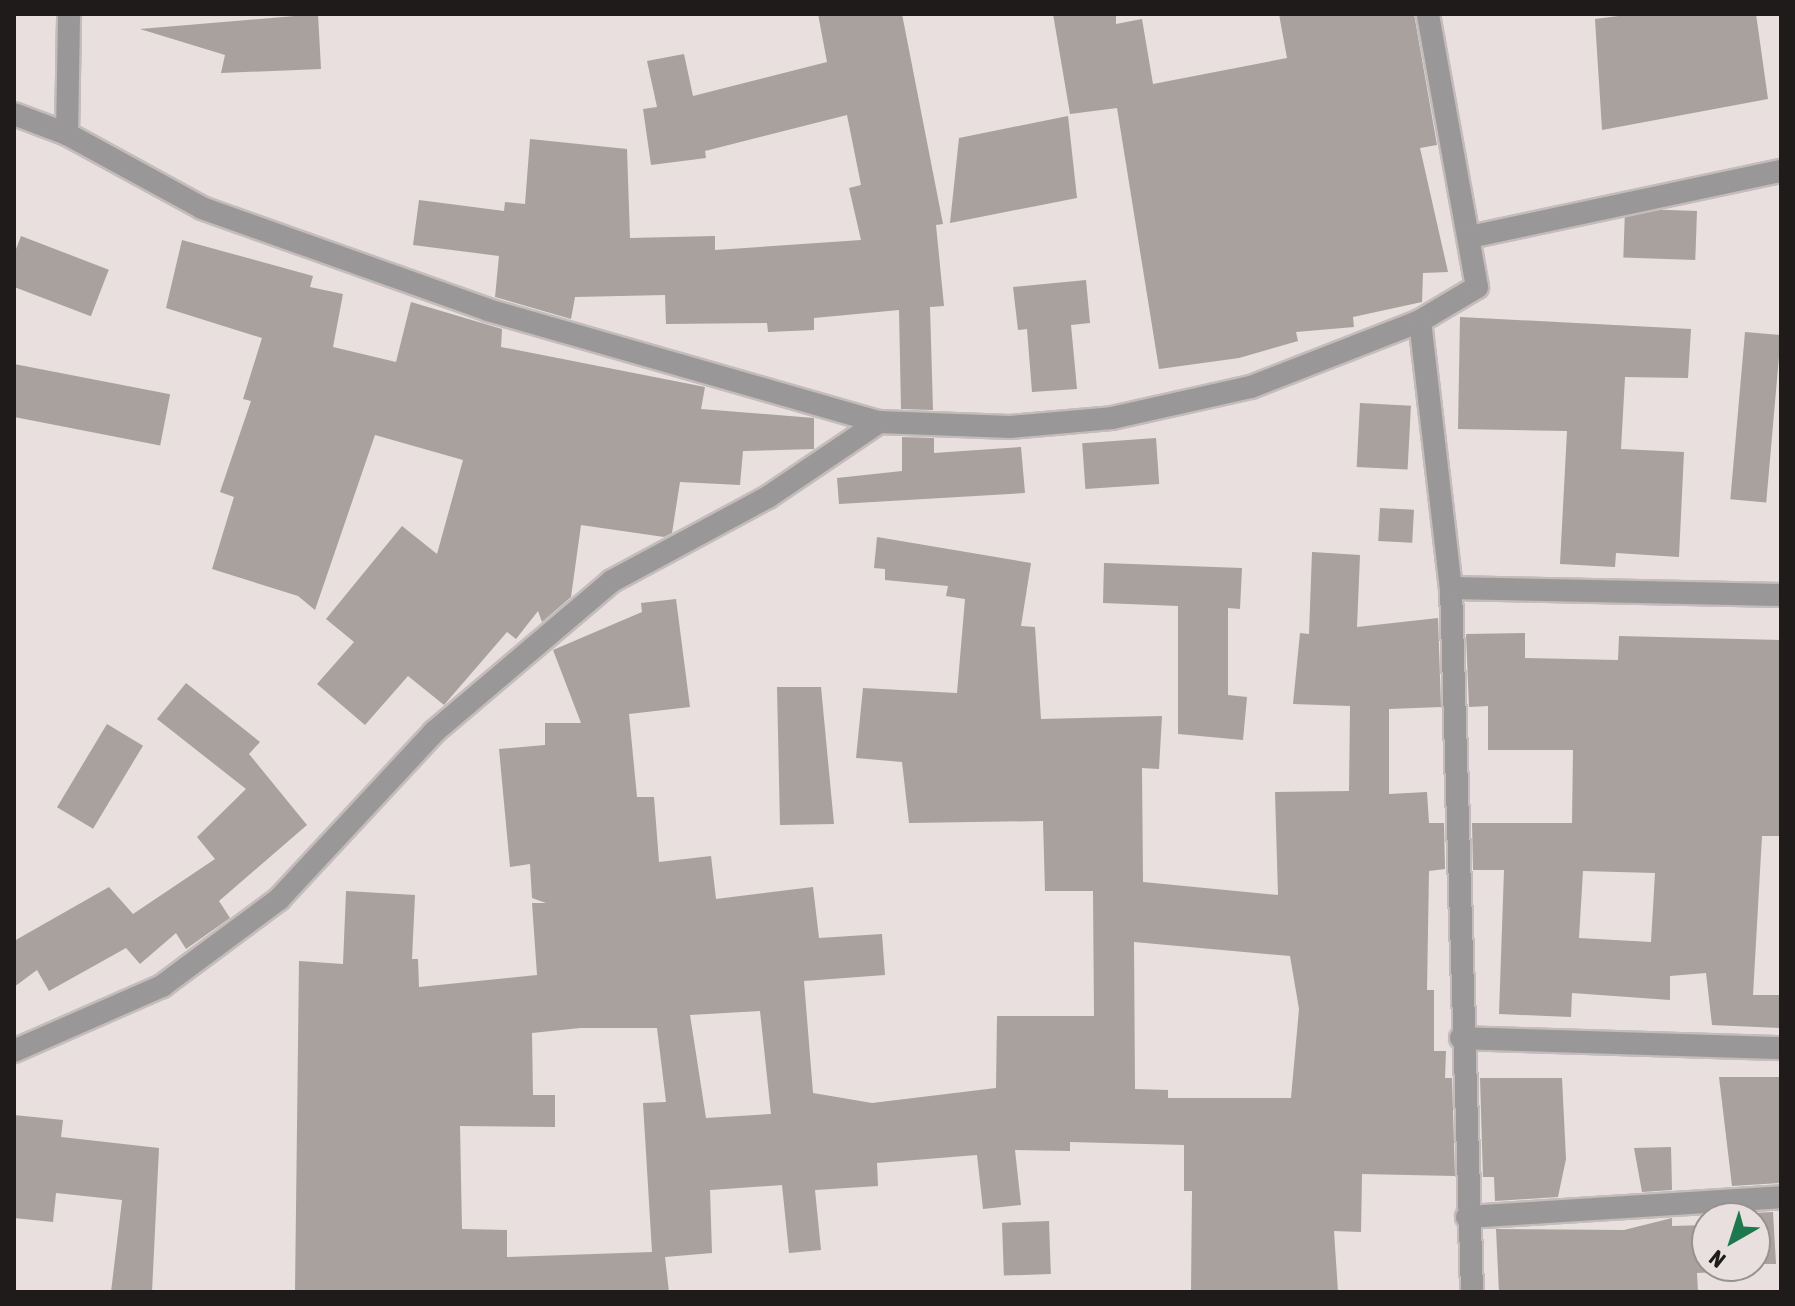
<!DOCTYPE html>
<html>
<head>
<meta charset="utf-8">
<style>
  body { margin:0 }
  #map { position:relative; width:1795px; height:1306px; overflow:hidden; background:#e8dfde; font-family:"Asap Condensed",sans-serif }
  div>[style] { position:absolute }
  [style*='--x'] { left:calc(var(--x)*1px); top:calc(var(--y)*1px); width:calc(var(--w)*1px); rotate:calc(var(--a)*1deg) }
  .building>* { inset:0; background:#a8a19d; transform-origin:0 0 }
  .roads { filter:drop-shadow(2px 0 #c4bcbb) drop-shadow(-2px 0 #c4bcbb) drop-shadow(0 2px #c4bcbb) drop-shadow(0 -2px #c4bcbb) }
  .minor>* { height:22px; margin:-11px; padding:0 11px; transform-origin:11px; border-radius:11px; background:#9a9798 }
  span { translate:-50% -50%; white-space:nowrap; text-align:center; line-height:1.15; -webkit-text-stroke:6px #e8dfde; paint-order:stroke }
  .frame { position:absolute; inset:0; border:16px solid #1e1b1a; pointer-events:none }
  .north { position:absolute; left:1691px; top:1202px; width:80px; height:80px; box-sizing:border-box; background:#e8dfde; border:2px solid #979190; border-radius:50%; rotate:219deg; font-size:22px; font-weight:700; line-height:32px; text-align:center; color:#1e1b1a }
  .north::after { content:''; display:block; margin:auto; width:28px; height:36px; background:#1d784e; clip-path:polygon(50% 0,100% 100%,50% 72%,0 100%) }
</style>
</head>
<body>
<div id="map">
  <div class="building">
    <div style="clip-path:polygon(318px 14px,321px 69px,221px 73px,225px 55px,140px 29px)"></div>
    <div style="clip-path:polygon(818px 14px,902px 14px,943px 224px,936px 225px,944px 306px,930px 307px,933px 410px,901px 409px,899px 310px,814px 318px,814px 330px,768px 332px,767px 323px,666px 324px,665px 295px,575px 297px,571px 319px,495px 297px,499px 256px,413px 245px,419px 200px,504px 211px,505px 202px,525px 204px,530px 139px,627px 149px,630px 238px,715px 236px,715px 250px,861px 240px,849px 188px,861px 185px,847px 115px,705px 151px,706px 158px,651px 165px,643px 109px,657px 107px,647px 61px,684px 54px,693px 96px,827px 62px)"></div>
    <div style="clip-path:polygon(1053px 14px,1116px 14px,1116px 24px,1142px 19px,1153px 84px,1287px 58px,1279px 14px,1414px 14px,1437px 145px,1420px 148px,1448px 272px,1423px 273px,1422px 302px,1353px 317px,1354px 327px,1296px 332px,1298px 341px,1239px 358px,1159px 369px,1117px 108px,1070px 114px)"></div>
    <div style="clip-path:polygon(1634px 14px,1756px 14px,1768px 99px,1602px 130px,1595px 19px)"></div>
    <div style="clip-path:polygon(1068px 116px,1077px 198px,950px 223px,959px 138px)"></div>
    <div style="left:1697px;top:211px;width:49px;height:72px;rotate:92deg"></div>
    <div style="left:21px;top:236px;width:94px;height:50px;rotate:21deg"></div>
    <div style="clip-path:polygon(182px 240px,313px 276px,310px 287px,343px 294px,333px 347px,396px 362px,411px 302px,502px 329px,501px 347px,705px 387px,701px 409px,814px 418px,814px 449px,743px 451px,740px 485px,680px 482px,672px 533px,664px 537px,581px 525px,571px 597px,542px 622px,538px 611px,516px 639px,507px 632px,444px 705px,408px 676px,365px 725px,317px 684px,354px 642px,326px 619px,402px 526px,437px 554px,463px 460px,375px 435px,315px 610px,298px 596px,212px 569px,234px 497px,220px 492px,251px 401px,243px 399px,262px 338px,166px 308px)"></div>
    <div style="clip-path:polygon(1086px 280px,1090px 323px,1071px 325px,1077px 389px,1032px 392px,1027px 329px,1018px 330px,1013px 287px)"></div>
    <div style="clip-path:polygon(1460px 317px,1691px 329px,1688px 378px,1625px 377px,1621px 449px,1684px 452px,1679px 557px,1616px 553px,1615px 567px,1560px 564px,1567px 431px,1458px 429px)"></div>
    <div style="left:1745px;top:332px;width:36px;height:168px;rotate:5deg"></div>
    <div style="left:14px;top:364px;width:159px;height:52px;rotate:11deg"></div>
    <div style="left:1360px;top:403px;width:51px;height:64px;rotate:3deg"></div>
    <div style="clip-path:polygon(902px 437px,934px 438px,934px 453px,1021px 447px,1025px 493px,839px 504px,837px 478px,902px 471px)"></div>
    <div style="left:1156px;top:438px;width:46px;height:74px;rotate:86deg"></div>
    <div style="left:1380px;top:508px;width:34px;height:33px;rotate:3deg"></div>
    <div style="clip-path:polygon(evenodd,877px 537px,1031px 563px,1021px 626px,1035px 627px,1041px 719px,1162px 716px,1159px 769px,1142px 768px,1143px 882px,1278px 895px,1275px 792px,1349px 791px,1350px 706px,1293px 704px,1300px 633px,1309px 634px,1312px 552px,1360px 555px,1357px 627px,1438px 618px,1441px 707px,1389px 709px,1389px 794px,1427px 792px,1429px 823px,1444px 823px,1445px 869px,1429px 871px,1427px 990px,1434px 990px,1434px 1051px,1446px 1051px,1445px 1078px,1452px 1078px,1455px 1176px,1362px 1174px,1361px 1232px,1334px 1231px,1338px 1292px,1191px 1292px,1192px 1191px,1184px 1191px,1184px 1145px,1070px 1142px,1070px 1151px,1015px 1150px,1021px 1205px,983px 1209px,977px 1155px,877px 1163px,878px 1186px,815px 1190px,821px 1250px,789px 1253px,782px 1185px,710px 1190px,712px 1253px,665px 1257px,669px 1292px,295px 1292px,299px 961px,343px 964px,346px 891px,415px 895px,412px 959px,418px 959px,419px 987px,537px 975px,532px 903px,546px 903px,532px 898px,530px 864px,510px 867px,499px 749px,545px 745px,545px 723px,581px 723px,553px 650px,642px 612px,641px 603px,676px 599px,690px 707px,629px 714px,637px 797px,654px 797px,659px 862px,711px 856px,716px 899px,813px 887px,819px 938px,882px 934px,885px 975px,804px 981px,813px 1093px,872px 1103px,996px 1088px,997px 1016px,1094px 1016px,1093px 891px,1045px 891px,1043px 821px,909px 823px,902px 762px,856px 758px,863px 688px,957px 693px,965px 599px,946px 596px,948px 586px,885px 580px,885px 569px,874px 568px,877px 537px,1134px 942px,1290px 956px,1299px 1009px,1291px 1098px,1168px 1098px,1168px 1090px,1135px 1089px,1134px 942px,877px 537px,760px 1011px,771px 1114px,706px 1118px,690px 1015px,760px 1011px,877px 537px,580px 1028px,657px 1028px,666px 1102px,643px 1103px,652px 1252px,507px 1257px,507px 1230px,462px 1229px,460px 1126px,555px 1127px,555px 1095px,533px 1095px,532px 1033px,580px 1028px)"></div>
    <div style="clip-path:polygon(1104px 563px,1242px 568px,1240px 609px,1228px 608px,1228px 695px,1247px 697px,1243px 740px,1178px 734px,1178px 606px,1103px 603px)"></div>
    <div style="clip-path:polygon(evenodd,1525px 633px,1525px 658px,1618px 660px,1619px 636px,1781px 640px,1781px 836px,1762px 836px,1753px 995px,1781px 995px,1781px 1028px,1712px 1025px,1706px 973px,1670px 976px,1670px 1000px,1572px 993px,1571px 1017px,1499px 1014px,1504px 870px,1473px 870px,1472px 823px,1572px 823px,1573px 750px,1488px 750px,1488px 706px,1469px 707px,1466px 634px,1525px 633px,1583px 871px,1655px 873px,1651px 942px,1579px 938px,1583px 871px)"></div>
    <div style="clip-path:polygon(186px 683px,260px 742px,249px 754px,307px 825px,219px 901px,230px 918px,186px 949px,176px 933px,140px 964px,126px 948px,49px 991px,37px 970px,14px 987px,14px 941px,109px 887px,133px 914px,215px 859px,197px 837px,246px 789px,157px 719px)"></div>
    <div style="clip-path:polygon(777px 687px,821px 687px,834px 824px,780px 825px)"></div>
    <div style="left:107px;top:724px;width:42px;height:97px;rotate:31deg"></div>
    <div style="clip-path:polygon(1719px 1077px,1781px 1077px,1781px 1183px,1732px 1186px)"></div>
    <div style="clip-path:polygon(1480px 1078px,1562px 1078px,1566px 1159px,1558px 1197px,1495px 1201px,1494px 1177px,1483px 1177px)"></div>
    <div style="clip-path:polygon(14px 1115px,63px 1120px,61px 1137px,159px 1148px,152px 1292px,111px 1292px,122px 1200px,56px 1193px,53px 1222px,14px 1218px)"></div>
    <div style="clip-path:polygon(1671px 1147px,1672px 1190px,1642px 1192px,1634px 1148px)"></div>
    <div style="clip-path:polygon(1773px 1212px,1776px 1264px,1755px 1264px,1755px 1218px,1736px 1214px)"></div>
    <div style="clip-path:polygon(1672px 1218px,1672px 1226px,1707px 1225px,1707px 1266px,1736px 1271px,1697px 1273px,1698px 1292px,1499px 1292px,1496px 1229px,1624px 1230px)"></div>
    <div style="left:1049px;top:1221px;width:53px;height:47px;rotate:88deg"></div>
  </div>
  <div class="roads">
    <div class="minor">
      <div style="--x:14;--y:114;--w:57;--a:20.7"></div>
      <div style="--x:67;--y:134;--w:154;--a:28.7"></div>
      <div style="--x:202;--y:208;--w:304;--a:19.6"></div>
      <div style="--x:488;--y:310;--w:407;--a:16"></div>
      <div style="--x:879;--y:422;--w:131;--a:2.2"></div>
      <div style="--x:1010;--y:427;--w:102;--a:-5"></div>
      <div style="--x:1112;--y:418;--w:142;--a:-12.6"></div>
      <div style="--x:1251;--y:387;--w:181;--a:-21.3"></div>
      <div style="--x:1420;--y:321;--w:66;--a:-30.8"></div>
      <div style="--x:1477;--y:287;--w:277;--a:-100.2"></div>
      <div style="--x:67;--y:134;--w:120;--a:-89"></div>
      <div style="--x:1470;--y:237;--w:318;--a:-12"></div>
      <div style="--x:1420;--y:321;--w:269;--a:83.4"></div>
      <div style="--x:1451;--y:588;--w:704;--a:88.29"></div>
      <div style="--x:1451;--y:588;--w:330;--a:1.2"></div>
      <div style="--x:1461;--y:1038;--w:320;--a:1.8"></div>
      <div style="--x:14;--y:1051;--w:162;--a:-23.7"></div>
      <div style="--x:162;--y:986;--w:146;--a:-36.6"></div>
      <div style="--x:279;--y:899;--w:228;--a:-47.1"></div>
      <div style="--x:434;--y:732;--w:233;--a:-40.3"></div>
      <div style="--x:612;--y:581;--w:177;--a:-28.3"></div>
      <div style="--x:768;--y:497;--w:134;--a:-34"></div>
      <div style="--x:1467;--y:1217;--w:315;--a:-3.6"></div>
    </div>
  </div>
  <div class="frame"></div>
  <div class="north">N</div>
</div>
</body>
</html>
